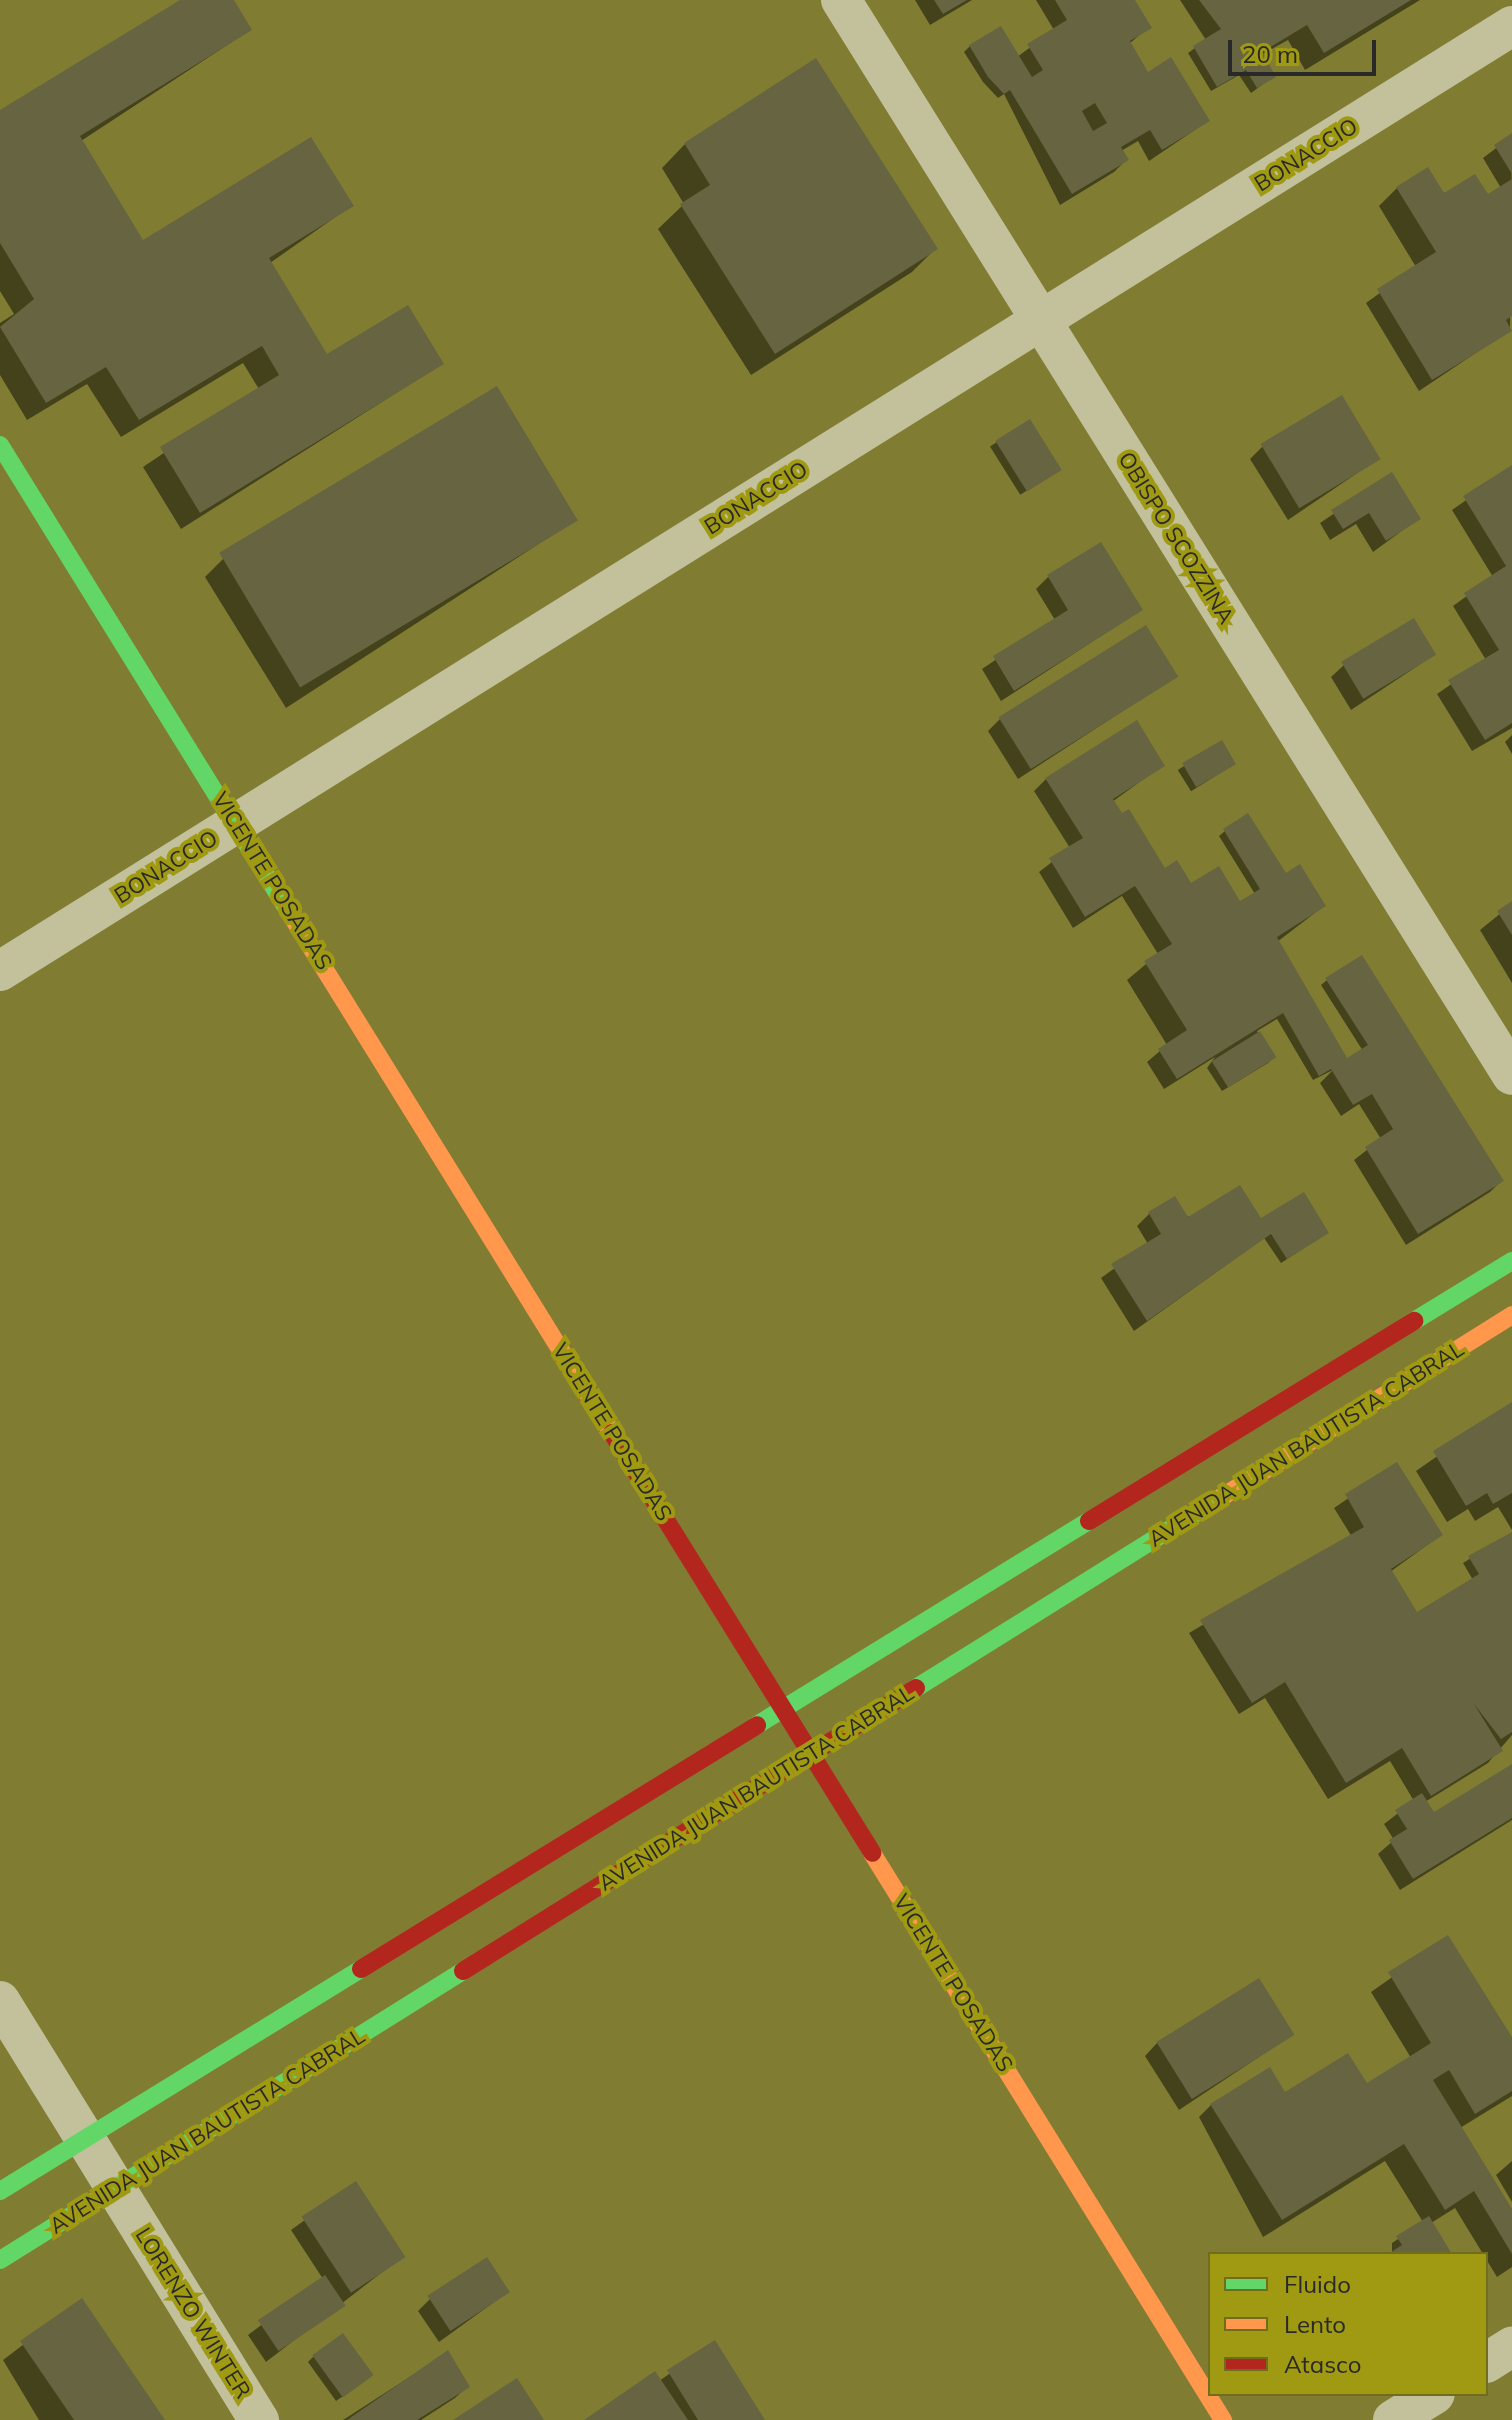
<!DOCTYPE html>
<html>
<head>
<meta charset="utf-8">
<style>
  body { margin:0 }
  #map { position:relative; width:1512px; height:2420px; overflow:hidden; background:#807d33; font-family:Mulish,sans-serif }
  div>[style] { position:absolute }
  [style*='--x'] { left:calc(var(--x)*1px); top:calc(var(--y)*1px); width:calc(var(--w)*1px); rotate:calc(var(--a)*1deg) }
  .shadow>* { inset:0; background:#0007; transform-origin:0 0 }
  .building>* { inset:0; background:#666441; transform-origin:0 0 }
  .street>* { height:40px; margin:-20px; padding:0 20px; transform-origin:20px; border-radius:20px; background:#c3c19b }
  .fast>* { height:18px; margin:-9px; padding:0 9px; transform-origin:9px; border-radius:9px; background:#63d668 }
  .slow>* { height:18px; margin:-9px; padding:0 9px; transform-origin:9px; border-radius:9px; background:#ff974d }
  .jam>* { height:18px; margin:-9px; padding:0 9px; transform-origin:9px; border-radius:9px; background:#b3261e }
  span { translate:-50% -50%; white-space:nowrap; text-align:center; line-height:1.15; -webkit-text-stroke:8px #a09a13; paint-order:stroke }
  .street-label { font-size:22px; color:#292929 }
  .legend { position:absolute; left:1208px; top:2252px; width:280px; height:144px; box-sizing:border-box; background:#a09a13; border:2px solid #706d1c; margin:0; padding:10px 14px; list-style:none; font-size:24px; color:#292929 }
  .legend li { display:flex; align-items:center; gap:16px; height:40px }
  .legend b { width:40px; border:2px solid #706d1c }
  .scale { position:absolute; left:1228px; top:40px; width:148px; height:36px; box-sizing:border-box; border:4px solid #292929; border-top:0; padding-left:10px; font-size:24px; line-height:28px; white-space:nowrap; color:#292929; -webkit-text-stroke:6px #a09a13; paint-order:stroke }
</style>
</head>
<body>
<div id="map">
  <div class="shadow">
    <div style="clip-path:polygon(184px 0,231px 0,250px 30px,81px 141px,142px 243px,351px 206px,270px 263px,326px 357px,442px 364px,181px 529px,143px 467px,259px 389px,243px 363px,121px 437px,87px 384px,27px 420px,0 375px,0 323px,14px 314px,0 291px,0 112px)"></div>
    <div style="clip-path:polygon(915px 0,972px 0,930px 25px)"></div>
    <div style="clip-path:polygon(1036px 0,1133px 0,1149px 27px,1129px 44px,1147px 74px,1208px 121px,1149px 161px,1138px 141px,1121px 151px,1126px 160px,1114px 172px,1060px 205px,1004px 94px,998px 98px,983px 82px,964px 52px,970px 46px,1017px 57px,1054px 30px)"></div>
    <div style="clip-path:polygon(1180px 0,1420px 0,1305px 70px,1288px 40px,1261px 55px,1274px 76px,1251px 93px,1239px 75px,1211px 91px,1188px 53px,1206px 40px)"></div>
    <div style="clip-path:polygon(816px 61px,935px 249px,912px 272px,751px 375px,658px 229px,684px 204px,662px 168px,685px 144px)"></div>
    <div style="clip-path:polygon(1512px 136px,1510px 330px,1419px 391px,1366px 303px,1416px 267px,1379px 206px,1397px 188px,1487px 197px,1501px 188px,1483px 158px)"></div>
    <div style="left:1029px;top:422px;width:57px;height:46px;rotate:58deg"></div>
    <div style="clip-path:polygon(1262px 447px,1378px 459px,1288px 520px,1250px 459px)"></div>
    <div style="clip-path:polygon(1512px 468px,1512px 728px,1472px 751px,1437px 694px,1486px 660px,1453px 606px,1493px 577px,1452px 510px)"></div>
    <div style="clip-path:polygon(1391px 475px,1418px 519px,1373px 552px,1356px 524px,1330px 540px,1320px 523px)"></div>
    <div style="clip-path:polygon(577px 519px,286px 708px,205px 577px,223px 559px)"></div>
    <div style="clip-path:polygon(1048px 577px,1141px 610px,1001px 701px,982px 669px,1055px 620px,1036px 589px)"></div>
    <div style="clip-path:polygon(1434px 655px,1351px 710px,1331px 677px,1344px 665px)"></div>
    <div style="clip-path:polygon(1175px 677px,1018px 779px,988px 731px,1000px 719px)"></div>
    <div style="clip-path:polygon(1512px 735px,1512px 754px,1505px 742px)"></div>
    <div style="left:1221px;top:743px;width:25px;height:51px;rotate:58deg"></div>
    <div style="clip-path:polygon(1163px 765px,1112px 802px,1164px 871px,1231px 907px,1255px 894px,1219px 836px,1225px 831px,1324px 906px,1277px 942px,1337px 1065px,1363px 1051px,1321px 985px,1327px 980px,1502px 1180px,1490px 1192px,1406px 1245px,1354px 1160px,1381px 1139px,1359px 1104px,1341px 1116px,1320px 1083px,1333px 1070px,1313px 1080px,1277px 1019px,1257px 1031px,1274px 1057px,1268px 1063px,1222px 1091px,1207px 1068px,1215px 1057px,1164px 1089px,1147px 1062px,1167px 1045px,1127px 980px,1158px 954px,1122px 896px,1073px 928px,1039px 872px,1070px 848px,1034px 791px,1046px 779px)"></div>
    <div style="clip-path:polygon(1512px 904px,1512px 983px,1480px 930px)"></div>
    <div style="clip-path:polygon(1149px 1214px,1260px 1221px,1327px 1233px,1281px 1263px,1264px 1238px,1134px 1331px,1101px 1278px,1148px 1244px,1137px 1226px)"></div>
    <div style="clip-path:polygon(1512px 1404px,1512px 1530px,1498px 1507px,1475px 1521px,1468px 1509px,1447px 1522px,1416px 1471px)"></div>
    <div style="clip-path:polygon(1397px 1465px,1441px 1535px,1390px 1572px,1417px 1615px,1473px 1580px,1463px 1563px,1512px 1533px,1512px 1735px,1488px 1763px,1425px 1802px,1433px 1815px,1512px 1766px,1512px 1820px,1400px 1890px,1378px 1854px,1394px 1840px,1384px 1824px,1414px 1801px,1390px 1761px,1328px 1799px,1265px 1698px,1239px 1714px,1189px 1633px,1352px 1537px,1334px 1508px)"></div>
    <div style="clip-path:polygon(1448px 1938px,1512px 2042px,1512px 2096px,1460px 2128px,1512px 2213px,1512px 2267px,1497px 2277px,1455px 2208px,1431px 2223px,1450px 2254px,1392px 2254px,1392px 2243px,1423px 2222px,1385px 2161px,1263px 2237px,1199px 2117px,1211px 2105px,1366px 2086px,1411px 2058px,1371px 1992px)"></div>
    <div style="clip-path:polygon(1292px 2035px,1179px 2110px,1145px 2056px,1157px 2043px)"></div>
    <div style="clip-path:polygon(1512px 2161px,1512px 2202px,1496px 2175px)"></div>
    <div style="clip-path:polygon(355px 2184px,403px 2256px,266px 2362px,248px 2335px,323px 2279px,291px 2230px)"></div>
    <div style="clip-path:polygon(508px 2292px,439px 2342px,418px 2311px,430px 2299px)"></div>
    <div style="clip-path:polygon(81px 2301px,163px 2420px,39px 2420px,3px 2360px)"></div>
    <div style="clip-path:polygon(714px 2343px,763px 2420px,587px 2420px,659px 2381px)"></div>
    <div style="clip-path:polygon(447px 2353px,468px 2386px,455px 2398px,421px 2420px,343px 2420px)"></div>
    <div style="clip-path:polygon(314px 2356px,365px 2381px,336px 2401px,308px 2362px)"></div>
  </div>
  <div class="building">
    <div style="clip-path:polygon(180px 0,234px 0,252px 30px,80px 136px,143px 240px,311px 137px,354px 206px,269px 258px,327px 354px,408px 305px,444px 364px,200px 513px,160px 447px,279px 375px,262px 346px,139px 420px,106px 367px,46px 403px,0 327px,34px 299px,0 243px,0 110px)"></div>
    <div style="clip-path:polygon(934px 0,967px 0,943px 14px)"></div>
    <div style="clip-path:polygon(evenodd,1055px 0,1135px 0,1152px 28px,1130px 41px,1148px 72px,1171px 57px,1210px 121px,1162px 150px,1150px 130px,1121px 147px,1129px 160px,1072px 194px,1010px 90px,1004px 94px,988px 77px,969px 45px,1001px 26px,1032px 77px,1043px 70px,1027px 44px,1067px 20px,1055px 0,1095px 103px,1107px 123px,1093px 131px,1082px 111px,1095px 103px)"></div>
    <div style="clip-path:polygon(1199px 0,1411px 0,1324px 53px,1307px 25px,1262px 52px,1276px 77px,1257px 88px,1246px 70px,1217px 87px,1193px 46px,1221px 29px)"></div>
    <div style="clip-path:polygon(816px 58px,938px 249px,775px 354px,680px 204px,710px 185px,684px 143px)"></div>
    <div style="clip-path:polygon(1512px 133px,1512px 174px,1494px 145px)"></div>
    <div style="clip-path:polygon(1428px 167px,1444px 193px,1475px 174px,1488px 194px,1512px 179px,1512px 316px,1506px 320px,1512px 331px,1432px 380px,1377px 289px,1436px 252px,1396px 187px)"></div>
    <div style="left:497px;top:386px;width:157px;height:324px;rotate:59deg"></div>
    <div style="left:1342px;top:395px;width:75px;height:95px;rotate:59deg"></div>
    <div style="left:1030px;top:419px;width:60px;height:41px;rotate:58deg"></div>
    <div style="clip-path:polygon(1512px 465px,1512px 723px,1485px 740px,1448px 680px,1499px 650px,1464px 593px,1506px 566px,1463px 496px)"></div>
    <div style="clip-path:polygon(1392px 472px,1421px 519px,1386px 541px,1369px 513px,1343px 529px,1331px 510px)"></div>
    <div style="clip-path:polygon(1101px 542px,1143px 610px,1014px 691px,993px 656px,1068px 610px,1047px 575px)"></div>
    <div style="left:1414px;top:618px;width:43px;height:85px;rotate:59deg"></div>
    <div style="left:1146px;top:625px;width:61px;height:174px;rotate:58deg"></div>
    <div style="clip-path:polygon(1137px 720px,1165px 766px,1113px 799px,1122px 813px,1129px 809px,1165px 868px,1177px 860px,1191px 883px,1219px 866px,1240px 901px,1260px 889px,1223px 829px,1248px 813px,1286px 873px,1300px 864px,1326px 906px,1277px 937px,1347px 1058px,1368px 1045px,1325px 978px,1362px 955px,1504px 1181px,1418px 1234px,1365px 1147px,1393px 1129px,1372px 1094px,1353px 1105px,1331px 1069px,1319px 1076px,1283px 1013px,1177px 1079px,1158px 1049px,1187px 1030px,1144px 961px,1172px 944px,1135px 886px,1085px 917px,1049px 858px,1083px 838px,1045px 778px)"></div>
    <div style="left:1222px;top:740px;width:28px;height:46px;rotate:60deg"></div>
    <div style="clip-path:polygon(1512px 901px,1512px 935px,1497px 911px)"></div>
    <div style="left:1260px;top:1031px;width:31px;height:57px;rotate:58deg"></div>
    <div style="clip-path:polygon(1240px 1185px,1261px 1218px,1304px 1192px,1329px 1233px,1287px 1259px,1271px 1234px,1147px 1321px,1111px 1264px,1161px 1234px,1148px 1212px,1175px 1196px,1188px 1217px)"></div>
    <div style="clip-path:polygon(1512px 1402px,1512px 1493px,1493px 1504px,1487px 1493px,1466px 1506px,1433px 1451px)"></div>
    <div style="clip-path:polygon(1397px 1462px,1443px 1535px,1391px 1569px,1417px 1612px,1479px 1574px,1468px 1556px,1512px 1532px,1512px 1732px,1501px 1739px,1474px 1704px,1503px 1751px,1431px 1796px,1402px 1748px,1346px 1783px,1285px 1682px,1252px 1703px,1200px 1620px,1364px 1527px,1345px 1494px)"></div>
    <div style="clip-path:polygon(1512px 1764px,1512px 1818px,1413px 1879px,1389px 1840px,1407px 1829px,1395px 1810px,1422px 1793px,1434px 1812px)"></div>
    <div style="clip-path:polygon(1448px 1935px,1512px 2037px,1512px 2091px,1475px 2114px,1449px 2070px,1433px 2080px,1512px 2209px,1512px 2254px,1474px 2191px,1445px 2210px,1404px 2144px,1282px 2220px,1210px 2104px,1270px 2067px,1285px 2092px,1348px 2053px,1367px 2083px,1431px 2043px,1388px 1972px)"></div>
    <div style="left:1259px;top:1978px;width:67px;height:121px;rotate:58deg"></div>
    <div style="left:356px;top:2181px;width:91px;height:65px;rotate:57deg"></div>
    <div style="clip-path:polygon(1429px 2216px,1452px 2254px,1388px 2254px,1402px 2245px,1396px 2236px)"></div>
    <div style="left:487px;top:2257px;width:42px;height:71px;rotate:57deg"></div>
    <div style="left:325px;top:2275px;width:37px;height:81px;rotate:56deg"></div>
    <div style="clip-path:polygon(82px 2298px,165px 2420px,74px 2420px,20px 2341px)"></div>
    <div style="left:343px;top:2333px;width:52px;height:38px;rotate:54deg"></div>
    <div style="clip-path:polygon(715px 2340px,765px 2420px,698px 2420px,667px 2370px)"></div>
    <div style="clip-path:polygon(448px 2350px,470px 2387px,417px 2420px,347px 2420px)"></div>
    <div style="clip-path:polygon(655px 2371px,688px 2420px,584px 2420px)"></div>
    <div style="clip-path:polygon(517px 2378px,544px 2420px,453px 2420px)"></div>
  </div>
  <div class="street">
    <div style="--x:841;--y:0;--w:1267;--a:58.03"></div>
    <div style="--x:0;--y:971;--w:1783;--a:-32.01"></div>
    <div style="--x:0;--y:2001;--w:493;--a:58.3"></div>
    <div style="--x:1486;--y:2363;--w:31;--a:-32"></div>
    <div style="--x:1393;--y:2420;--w:49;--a:-31.8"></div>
  </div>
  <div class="fast">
    <div style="--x:0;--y:445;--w:553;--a:58.24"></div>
    <div style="--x:1414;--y:1321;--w:115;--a:-31.5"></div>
    <div style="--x:916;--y:1688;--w:361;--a:-32"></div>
    <div style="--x:757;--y:1725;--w:390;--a:-31.6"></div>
    <div style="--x:0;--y:2191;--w:424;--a:-31.6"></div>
    <div style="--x:0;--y:2260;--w:546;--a:-31.97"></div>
  </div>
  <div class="slow">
    <div style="--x:291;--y:915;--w:609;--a:58.21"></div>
    <div style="--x:1222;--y:1497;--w:342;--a:-32.1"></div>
    <div style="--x:872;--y:1853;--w:667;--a:58.24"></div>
  </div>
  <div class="jam">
    <div style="--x:612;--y:1433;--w:494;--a:58.2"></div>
    <div style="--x:1089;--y:1521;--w:382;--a:-31.6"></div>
    <div style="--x:361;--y:1969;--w:465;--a:-31.6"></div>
    <div style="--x:463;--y:1971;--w:534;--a:-31.99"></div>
  </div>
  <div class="street-label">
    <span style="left:1306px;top:155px;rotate:-32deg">BONACCIO</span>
    <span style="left:756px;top:498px;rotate:-32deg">BONACCIO</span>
    <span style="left:1176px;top:538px;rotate:58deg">OBISPO SCOZZINA</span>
    <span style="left:166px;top:867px;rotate:-32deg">BONACCIO</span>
    <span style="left:272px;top:881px;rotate:58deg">VICENTE POSADAS</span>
    <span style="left:612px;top:1432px;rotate:58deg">VICENTE POSADAS</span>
    <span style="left:1306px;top:1444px;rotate:-32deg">AVENIDA JUAN BAUTISTA CABRAL</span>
    <span style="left:756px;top:1788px;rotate:-32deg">AVENIDA JUAN BAUTISTA CABRAL</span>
    <span style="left:953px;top:1983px;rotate:58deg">VICENTE POSADAS</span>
    <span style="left:207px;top:2131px;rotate:-32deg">AVENIDA JUAN BAUTISTA CABRAL</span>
    <span style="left:193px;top:2313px;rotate:58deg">LORENZO WINTER</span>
  </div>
  <ul class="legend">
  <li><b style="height:10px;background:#63d668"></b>Fluido</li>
  <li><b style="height:10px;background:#ff974d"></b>Lento</li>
  <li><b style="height:10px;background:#b3261e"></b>Atasco</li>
  </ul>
  <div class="scale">20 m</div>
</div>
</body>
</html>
